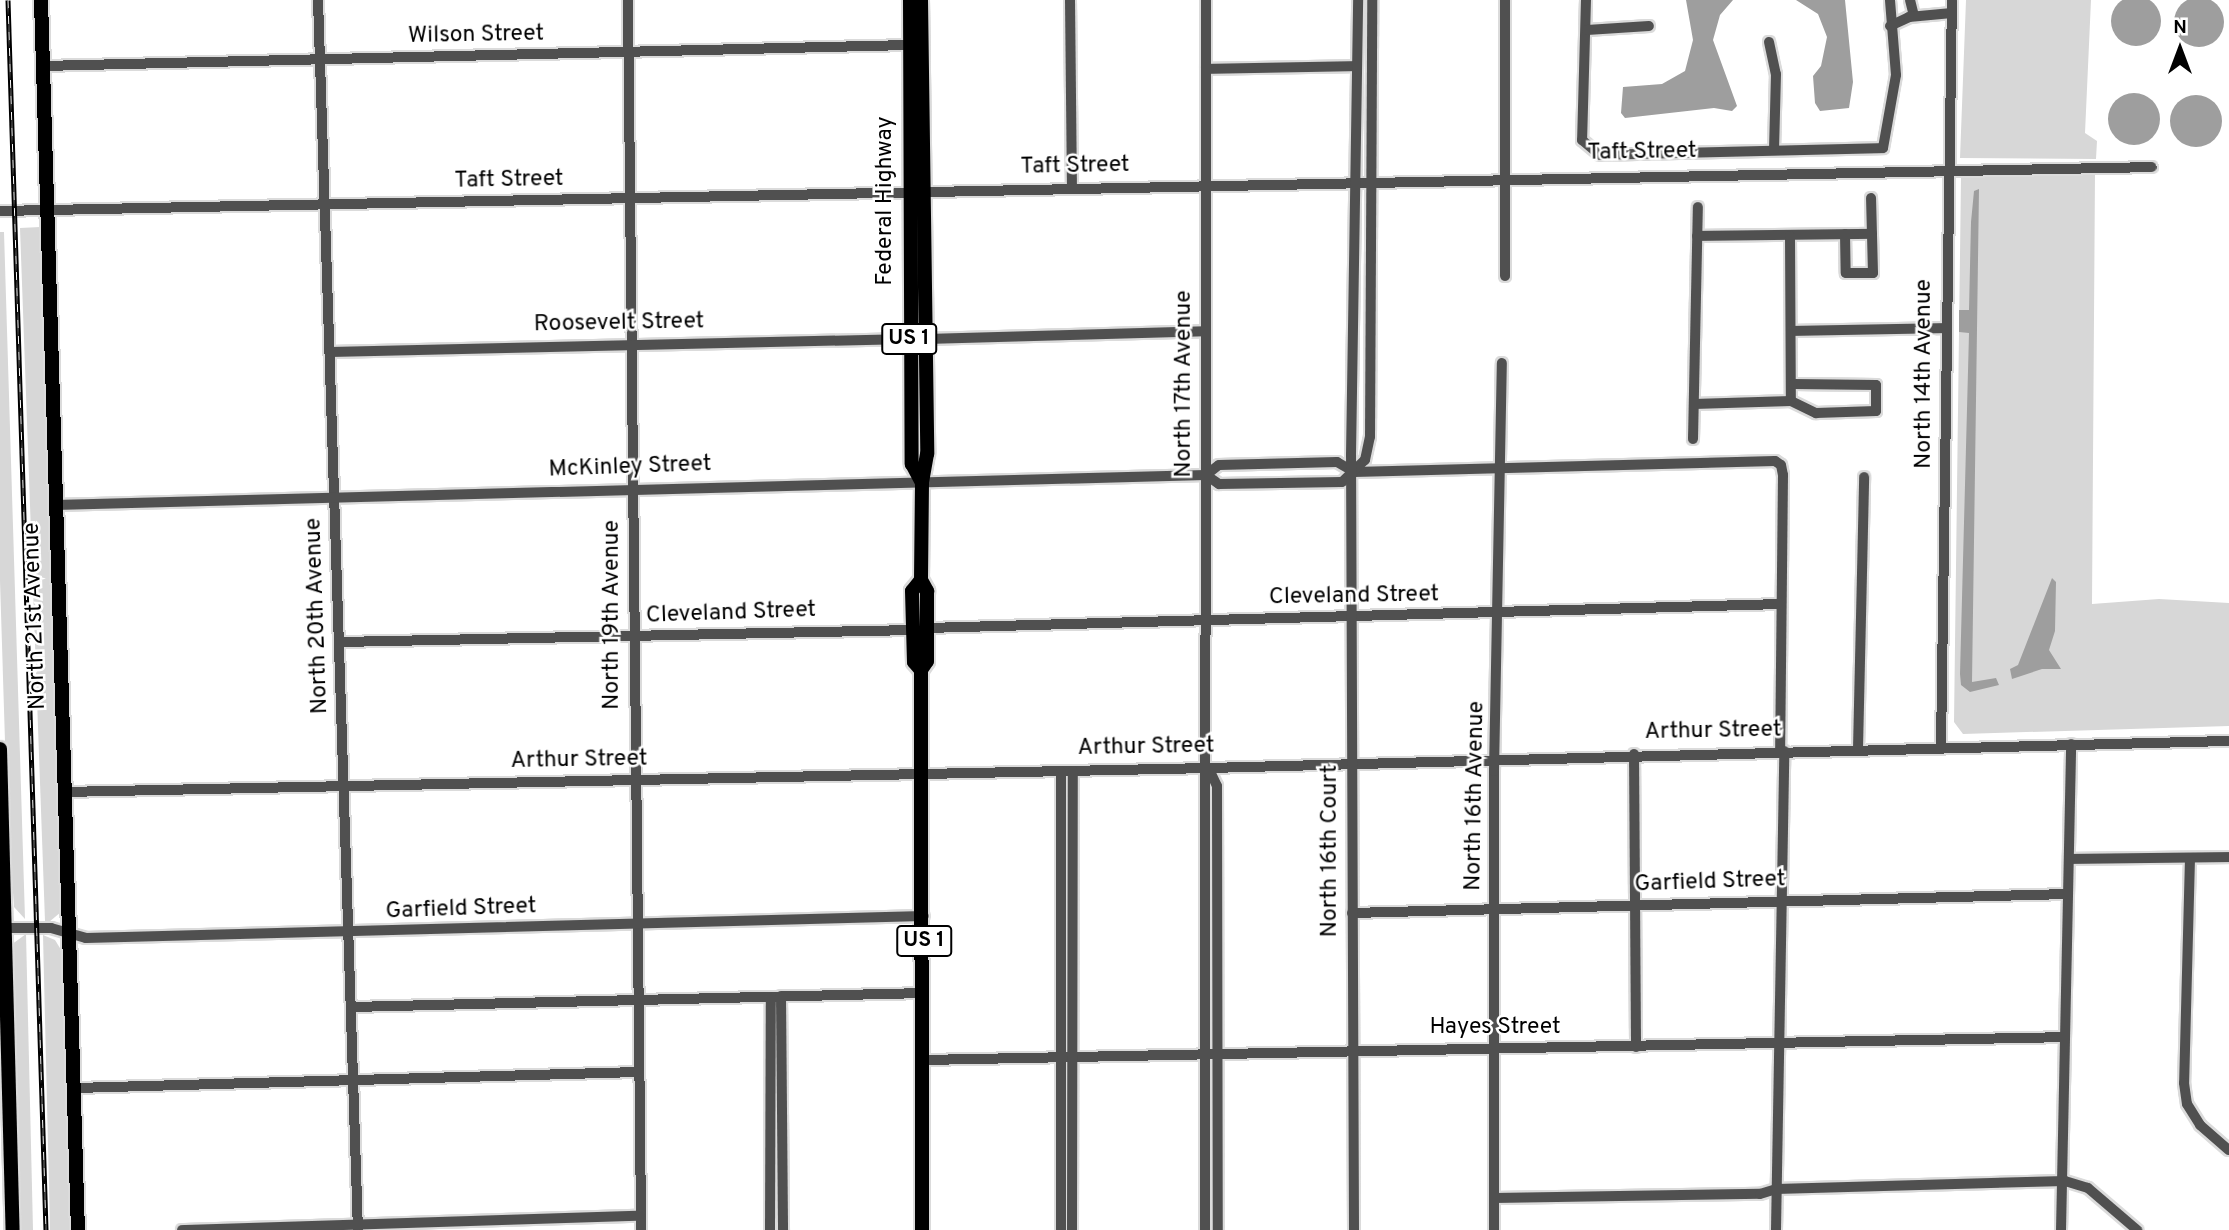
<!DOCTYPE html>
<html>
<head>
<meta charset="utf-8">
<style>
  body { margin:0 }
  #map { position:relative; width:2229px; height:1230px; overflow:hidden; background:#fff; font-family:Overpass,sans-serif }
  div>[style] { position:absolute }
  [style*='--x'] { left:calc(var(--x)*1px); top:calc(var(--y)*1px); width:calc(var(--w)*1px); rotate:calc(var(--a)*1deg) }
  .green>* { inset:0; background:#d7d7d7 }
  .water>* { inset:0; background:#9e9e9e }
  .round { border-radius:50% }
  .roads { filter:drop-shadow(2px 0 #dbdbdb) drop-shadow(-2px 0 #dbdbdb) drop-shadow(0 2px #dbdbdb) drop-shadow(0 -2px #dbdbdb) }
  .minor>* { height:10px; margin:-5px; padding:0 5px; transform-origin:5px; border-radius:5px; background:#505050 }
  .major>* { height:14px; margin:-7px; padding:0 7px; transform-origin:7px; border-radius:7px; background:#000 }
  .rail>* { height:5px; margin-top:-2.5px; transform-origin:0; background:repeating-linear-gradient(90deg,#fff 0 8px,#000 0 16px); box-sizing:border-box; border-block:2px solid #000 }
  span { translate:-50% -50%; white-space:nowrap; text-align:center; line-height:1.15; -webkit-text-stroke:5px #fff; paint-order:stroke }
  .shield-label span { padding:2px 5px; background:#fff; border:2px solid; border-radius:5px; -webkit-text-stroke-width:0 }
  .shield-label { font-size:21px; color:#000; font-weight:700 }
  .street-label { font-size:23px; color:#000 }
  .north { position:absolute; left:2145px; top:14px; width:70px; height:70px; -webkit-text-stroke:5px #fff; paint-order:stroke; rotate:0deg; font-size:19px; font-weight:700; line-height:28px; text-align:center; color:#000 }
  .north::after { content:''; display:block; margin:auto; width:24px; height:32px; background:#000; clip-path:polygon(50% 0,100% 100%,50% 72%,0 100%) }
</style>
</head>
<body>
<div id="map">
  <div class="green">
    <div style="clip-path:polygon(1966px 0,2091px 0,2085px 133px,2097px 141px,2096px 159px,1960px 158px)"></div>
    <div style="clip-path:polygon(2095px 174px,2092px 604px,2159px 599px,2229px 603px,2229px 726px,1963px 734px,1954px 722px,1961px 177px)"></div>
    <div style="clip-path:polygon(40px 227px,61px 912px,49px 922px,45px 921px,20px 228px)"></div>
    <div style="clip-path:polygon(0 232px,4px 232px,25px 919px,14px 907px,7px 806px,0 580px)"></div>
    <div style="clip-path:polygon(26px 934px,33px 1230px,20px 1230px,11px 945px)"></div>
    <div style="clip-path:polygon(43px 935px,55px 940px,63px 953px,72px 1230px,50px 1230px)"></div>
  </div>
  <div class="water">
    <div class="round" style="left:2111px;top:-4px;width:50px;height:50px"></div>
    <div class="round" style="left:2174px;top:-3px;width:50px;height:50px"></div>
    <div style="clip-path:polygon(1686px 0,1733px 0,1720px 15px,1713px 40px,1737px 106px,1732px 111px,1714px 108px,1625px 118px,1621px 113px,1623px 87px,1662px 84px,1685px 71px,1693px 40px)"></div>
    <div style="clip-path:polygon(1796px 0,1845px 0,1853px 82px,1849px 108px,1820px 111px,1815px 103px,1813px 76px,1821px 66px,1827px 37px,1818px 14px)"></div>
    <div class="round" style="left:2108px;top:93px;width:52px;height:52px"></div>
    <div class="round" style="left:2170px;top:95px;width:52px;height:52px"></div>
    <div style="clip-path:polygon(1979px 189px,1972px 682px,1996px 678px,1999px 685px,1970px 692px,1961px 685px,1960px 674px,1969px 333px,1959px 332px,1959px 310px,1969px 310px,1971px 222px,1974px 191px)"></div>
    <div style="clip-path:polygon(2052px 578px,2056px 582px,2055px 631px,2049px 650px,2061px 669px,2042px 669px,2012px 679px,2010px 669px,2018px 665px)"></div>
  </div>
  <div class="roads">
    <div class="minor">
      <div style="--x:318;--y:0;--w:1231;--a:88.14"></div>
      <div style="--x:628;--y:0;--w:1230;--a:89.39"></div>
      <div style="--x:1070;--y:0;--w:188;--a:89.4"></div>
      <div style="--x:1505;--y:0;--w:276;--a:90"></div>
      <div style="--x:1586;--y:0;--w:140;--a:91.6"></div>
      <div style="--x:1582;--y:140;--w:23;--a:40"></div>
      <div style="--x:1600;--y:155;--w:283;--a:-1.4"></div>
      <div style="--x:1883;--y:148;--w:74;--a:-79.9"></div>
      <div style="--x:1896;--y:75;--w:75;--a:-94.6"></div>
      <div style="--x:1910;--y:0;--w:16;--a:76"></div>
      <div style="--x:1890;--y:26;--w:21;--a:-25"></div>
      <div style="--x:1909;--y:17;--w:43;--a:-5.3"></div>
      <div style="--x:1587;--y:30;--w:62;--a:-3.7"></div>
      <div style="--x:1769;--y:42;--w:33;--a:78"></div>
      <div style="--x:1776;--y:74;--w:76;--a:91.5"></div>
      <div style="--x:43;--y:66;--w:867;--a:-1.39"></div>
      <div style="--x:1206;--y:69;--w:151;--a:-1.1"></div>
      <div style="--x:0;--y:211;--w:2152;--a:-1.17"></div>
      <div style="--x:1845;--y:234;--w:39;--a:89"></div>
      <div style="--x:1846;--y:273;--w:27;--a:0"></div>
      <div style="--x:1873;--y:273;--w:75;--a:-91.5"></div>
      <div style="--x:1697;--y:236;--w:175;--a:-0.7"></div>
      <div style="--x:1790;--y:236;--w:165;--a:89.7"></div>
      <div style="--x:1794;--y:331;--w:151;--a:-1.1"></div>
      <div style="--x:926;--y:339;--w:279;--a:-1.6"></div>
      <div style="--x:330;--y:352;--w:579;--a:-1.29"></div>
      <div style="--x:1791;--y:401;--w:28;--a:26"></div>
      <div style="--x:1816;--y:413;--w:60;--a:-1.9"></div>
      <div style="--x:1876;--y:411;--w:26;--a:-90"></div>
      <div style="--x:1876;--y:385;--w:82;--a:-179.3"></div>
      <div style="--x:1694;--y:404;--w:97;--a:-1.8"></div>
      <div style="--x:1693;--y:439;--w:232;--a:-88.8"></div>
      <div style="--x:1206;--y:475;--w:16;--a:-38"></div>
      <div style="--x:1219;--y:465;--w:118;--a:-1.5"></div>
      <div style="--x:1337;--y:462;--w:20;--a:30"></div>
      <div style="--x:1354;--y:472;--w:421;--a:-1.5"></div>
      <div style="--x:1775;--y:461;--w:7;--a:34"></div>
      <div style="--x:1781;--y:465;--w:10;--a:79"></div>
      <div style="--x:1783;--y:475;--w:276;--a:90.6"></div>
      <div style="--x:55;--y:505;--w:1151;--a:-1.49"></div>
      <div style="--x:1206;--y:475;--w:16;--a:35"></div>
      <div style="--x:1219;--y:484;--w:123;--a:-0.9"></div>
      <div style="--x:1342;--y:482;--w:32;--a:-44"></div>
      <div style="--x:1365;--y:460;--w:24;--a:-78"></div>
      <div style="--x:1370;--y:437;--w:437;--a:-89.7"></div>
      <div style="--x:927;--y:628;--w:854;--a:-1.61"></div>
      <div style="--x:341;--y:642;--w:572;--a:-1.2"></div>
      <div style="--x:1941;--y:747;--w:747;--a:-89.16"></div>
      <div style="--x:1858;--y:749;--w:272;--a:-88.7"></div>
      <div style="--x:1634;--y:754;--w:293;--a:89.6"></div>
      <div style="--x:1209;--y:769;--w:19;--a:65"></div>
      <div style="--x:1217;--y:786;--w:444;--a:89.9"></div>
      <div style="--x:64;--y:792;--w:1145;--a:-1.2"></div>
      <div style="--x:1209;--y:768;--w:1020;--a:-1.52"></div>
      <div style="--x:2190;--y:858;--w:225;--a:91.5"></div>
      <div style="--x:2184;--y:1083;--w:21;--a:82"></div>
      <div style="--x:2187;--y:1104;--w:25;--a:58"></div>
      <div style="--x:2200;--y:1125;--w:38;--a:41"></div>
      <div style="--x:2070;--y:859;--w:159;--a:-0.7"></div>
      <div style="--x:1352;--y:913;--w:716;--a:-1.52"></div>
      <div style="--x:0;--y:928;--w:51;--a:0"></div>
      <div style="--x:51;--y:928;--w:36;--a:16"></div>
      <div style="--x:86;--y:938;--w:838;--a:-1.5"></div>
      <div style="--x:781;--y:996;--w:234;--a:89.5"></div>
      <div style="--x:352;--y:1007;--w:572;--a:-1.4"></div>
      <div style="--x:924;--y:1060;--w:1141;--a:-1.15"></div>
      <div style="--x:76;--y:1088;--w:563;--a:-1.63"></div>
      <div style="--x:1494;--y:1198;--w:266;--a:-0.9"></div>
      <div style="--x:1760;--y:1194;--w:17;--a:-17"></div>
      <div style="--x:1776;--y:1189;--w:289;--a:-1.6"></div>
      <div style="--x:2065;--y:1181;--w:24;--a:17"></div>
      <div style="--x:2088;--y:1188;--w:65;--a:40.6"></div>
      <div style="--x:182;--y:1230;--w:458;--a:-1.8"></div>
      <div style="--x:770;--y:1230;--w:233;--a:-89.8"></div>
      <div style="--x:1061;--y:1230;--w:459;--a:-90"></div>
      <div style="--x:1072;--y:1230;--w:459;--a:-89.9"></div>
      <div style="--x:1205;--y:1230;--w:1230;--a:-89.95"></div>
      <div style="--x:1354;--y:1230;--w:775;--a:-90.22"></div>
      <div style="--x:1351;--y:455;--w:455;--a:-89.1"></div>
      <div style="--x:1494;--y:1230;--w:459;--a:-90"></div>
      <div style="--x:1494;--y:771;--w:408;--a:-88.9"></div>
      <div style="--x:1776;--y:1230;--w:479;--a:-89"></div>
      <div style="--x:2061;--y:1230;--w:486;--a:-88.8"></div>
    </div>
    <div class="major">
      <div style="--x:41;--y:0;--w:1231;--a:88.28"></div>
      <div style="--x:910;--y:0;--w:464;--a:89.8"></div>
      <div style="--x:912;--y:464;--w:21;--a:62"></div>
      <div style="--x:921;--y:0;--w:454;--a:89.2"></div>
      <div style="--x:927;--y:454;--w:29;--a:100"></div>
      <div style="--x:922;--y:483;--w:97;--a:90.6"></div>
      <div style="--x:921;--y:580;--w:13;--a:61"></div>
      <div style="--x:927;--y:591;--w:70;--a:90"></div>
      <div style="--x:927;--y:661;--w:11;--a:124"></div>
      <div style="--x:921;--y:580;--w:14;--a:129"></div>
      <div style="--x:912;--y:591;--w:71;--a:88.4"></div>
      <div style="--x:914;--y:662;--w:11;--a:49"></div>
      <div style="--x:921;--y:670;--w:560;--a:89.9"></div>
      <div style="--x:0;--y:749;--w:481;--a:88.5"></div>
    </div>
  </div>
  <div class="rail">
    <div style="--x:8;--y:0;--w:1231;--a:88.23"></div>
  </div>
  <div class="shield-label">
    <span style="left:909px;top:339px">US 1</span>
    <span style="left:924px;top:941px">US 1</span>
  </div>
  <div class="street-label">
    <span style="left:476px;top:36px;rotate:-1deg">Wilson Street</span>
    <span style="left:1642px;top:153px;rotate:-1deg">Taft Street</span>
    <span style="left:1075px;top:167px;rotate:-1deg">Taft Street</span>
    <span style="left:509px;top:181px;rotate:-1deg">Taft Street</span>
    <span style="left:886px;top:201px;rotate:-90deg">Federal Highway</span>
    <span style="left:619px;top:324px;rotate:-1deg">Roosevelt Street</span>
    <span style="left:1925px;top:374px;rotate:-90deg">North 14th Avenue</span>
    <span style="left:1185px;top:384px;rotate:-90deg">North 17th Avenue</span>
    <span style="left:630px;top:468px;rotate:-2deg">McKinley Street</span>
    <span style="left:1354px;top:597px;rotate:-1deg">Cleveland Street</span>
    <span style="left:731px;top:614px;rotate:-2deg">Cleveland Street</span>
    <span style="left:613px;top:615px;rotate:-90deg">North 19th Avenue</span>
    <span style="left:36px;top:616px;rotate:-92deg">North 21st Avenue</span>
    <span style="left:318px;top:616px;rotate:-92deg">North 20th Avenue</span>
    <span style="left:1713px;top:732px;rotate:-1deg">Arthur Street</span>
    <span style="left:1146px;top:748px;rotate:-1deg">Arthur Street</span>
    <span style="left:579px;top:761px;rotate:-1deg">Arthur Street</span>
    <span style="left:1476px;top:796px;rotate:-89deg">North 16th Avenue</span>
    <span style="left:1331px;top:851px;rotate:-90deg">North 16th Court</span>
    <span style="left:1710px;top:883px;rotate:-2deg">Garfield Street</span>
    <span style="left:461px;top:910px;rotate:-2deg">Garfield Street</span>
    <span style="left:1495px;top:1028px">Hayes Street</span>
  </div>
  <div class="north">N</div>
</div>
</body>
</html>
